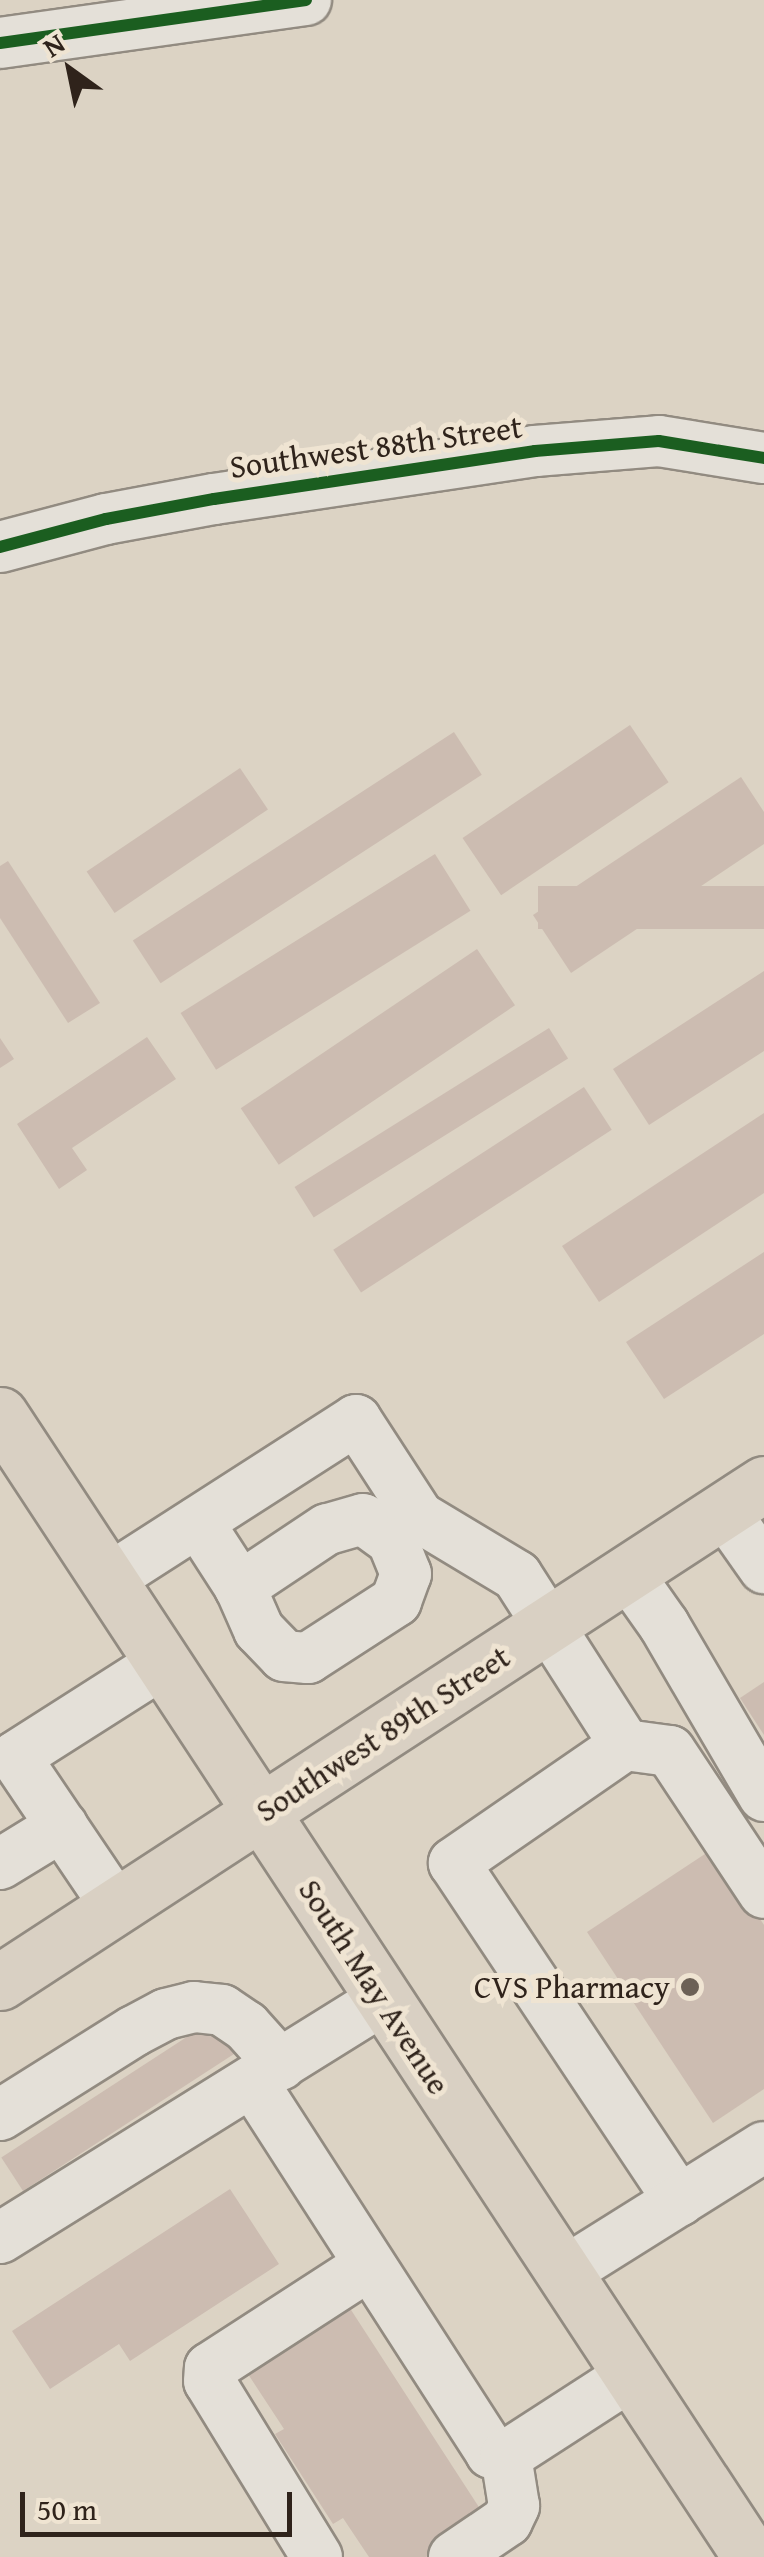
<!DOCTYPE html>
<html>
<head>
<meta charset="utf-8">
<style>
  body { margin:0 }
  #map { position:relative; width:764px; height:2557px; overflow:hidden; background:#dcd3c4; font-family:"Gentium Book Plus",serif }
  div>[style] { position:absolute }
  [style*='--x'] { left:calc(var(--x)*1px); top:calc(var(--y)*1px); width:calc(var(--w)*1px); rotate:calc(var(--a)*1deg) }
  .building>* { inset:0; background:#ccbcb1; transform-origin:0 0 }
  .roads { filter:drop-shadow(2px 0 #928b81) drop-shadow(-2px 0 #928b81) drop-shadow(0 2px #928b81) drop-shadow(0 -2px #928b81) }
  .minor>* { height:50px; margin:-25px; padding:0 25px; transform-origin:25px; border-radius:25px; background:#e4e0d8 }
  .major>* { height:55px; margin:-27.5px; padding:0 27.5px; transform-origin:27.5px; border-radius:27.5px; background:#d9d0c3 }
  .cycleway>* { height:12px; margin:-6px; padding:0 6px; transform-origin:6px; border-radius:6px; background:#1b5e20 }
  .dots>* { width:28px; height:28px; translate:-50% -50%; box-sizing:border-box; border:5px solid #efe4d2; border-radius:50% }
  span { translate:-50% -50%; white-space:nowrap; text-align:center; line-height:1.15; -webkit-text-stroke:10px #efe4d2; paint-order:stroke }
  .street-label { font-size:32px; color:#2f231b }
  .poi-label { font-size:32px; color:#2f231b }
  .right { translate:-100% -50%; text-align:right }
  .north { position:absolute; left:20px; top:20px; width:100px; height:100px; -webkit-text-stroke:8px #efe4d2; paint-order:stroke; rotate:327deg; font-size:28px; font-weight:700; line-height:40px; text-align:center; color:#2f231b }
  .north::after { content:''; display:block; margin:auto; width:35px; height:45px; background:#2f231b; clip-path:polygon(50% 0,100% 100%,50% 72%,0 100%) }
  .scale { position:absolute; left:20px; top:2492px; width:272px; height:45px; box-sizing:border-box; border:5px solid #2f231b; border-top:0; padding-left:12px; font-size:30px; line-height:35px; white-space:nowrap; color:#2f231b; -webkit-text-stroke:8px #efe4d2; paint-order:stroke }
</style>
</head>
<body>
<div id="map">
  <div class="building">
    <div style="left:630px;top:725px;width:69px;height:202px;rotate:56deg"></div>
    <div style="left:454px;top:732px;width:51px;height:383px;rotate:57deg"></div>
    <div style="left:240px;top:768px;width:50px;height:185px;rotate:56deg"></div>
    <div style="clip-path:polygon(741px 777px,764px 812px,764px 844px,571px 973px,533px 915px)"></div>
    <div style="left:435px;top:854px;width:67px;height:300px;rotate:58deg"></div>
    <div style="clip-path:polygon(8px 861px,100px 1003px,68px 1023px,0 918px,0 866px)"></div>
    <div style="left:764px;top:886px;width:43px;height:226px;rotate:90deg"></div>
    <div style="left:477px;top:949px;width:68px;height:285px;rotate:56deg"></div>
    <div style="clip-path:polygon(764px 971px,764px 1051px,649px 1125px,613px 1069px)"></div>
    <div style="left:549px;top:1028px;width:36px;height:300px;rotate:58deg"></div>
    <div style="clip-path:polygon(147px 1037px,176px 1079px,72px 1148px,87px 1170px,59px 1189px,17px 1124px)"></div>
    <div style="clip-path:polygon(0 1038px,14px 1059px,0 1068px)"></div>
    <div style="left:584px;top:1087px;width:51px;height:299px;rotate:57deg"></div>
    <div style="clip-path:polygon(764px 1113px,764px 1193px,599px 1302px,562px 1246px)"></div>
    <div style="clip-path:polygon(764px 1252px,764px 1334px,664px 1399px,626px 1342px)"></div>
    <div style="clip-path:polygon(764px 1682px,764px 1735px,740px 1698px)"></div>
    <div style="clip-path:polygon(714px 1848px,764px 1925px,764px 2089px,713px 2123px,587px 1932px)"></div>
    <div style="left:216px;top:2018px;width:40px;height:256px;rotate:57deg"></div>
    <div style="clip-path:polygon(230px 2189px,279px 2264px,130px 2361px,119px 2344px,50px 2389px,12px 2331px)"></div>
    <div style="clip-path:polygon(342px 2296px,486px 2518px,426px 2557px,369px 2557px,343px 2518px,333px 2524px,275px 2434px,284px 2429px,240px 2362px)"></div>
  </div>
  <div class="roads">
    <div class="minor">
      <div style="--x:0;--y:43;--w:309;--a:-8"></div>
      <div style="--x:0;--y:547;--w:110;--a:-14.8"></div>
      <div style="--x:106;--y:519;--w:110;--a:-10.5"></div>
      <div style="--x:214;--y:499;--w:325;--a:-8.5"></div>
      <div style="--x:535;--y:451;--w:124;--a:-4.6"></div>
      <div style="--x:659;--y:441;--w:106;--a:9.2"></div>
      <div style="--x:724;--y:1511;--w:70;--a:54.9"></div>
      <div style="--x:198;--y:1522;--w:77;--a:57.1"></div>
      <div style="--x:240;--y:1587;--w:47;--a:66.2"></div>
      <div style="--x:259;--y:1630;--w:36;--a:46"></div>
      <div style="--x:284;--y:1656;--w:24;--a:5"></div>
      <div style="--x:308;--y:1658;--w:105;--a:-32.9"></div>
      <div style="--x:396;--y:1601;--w:29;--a:-70"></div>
      <div style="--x:406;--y:1574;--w:35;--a:-112"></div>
      <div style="--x:393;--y:1541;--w:37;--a:-144"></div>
      <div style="--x:363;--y:1519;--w:37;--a:164"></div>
      <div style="--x:327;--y:1529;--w:105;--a:146.3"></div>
      <div style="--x:628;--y:1574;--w:62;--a:54.8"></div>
      <div style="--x:664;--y:1625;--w:198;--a:59.7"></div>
      <div style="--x:107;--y:1580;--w:296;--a:-32.7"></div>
      <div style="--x:356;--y:1420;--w:116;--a:57"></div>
      <div style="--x:419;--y:1517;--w:114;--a:31"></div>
      <div style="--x:517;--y:1576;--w:201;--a:57.4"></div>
      <div style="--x:625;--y:1745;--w:45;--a:7.6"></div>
      <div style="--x:670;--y:1751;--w:170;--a:56.5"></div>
      <div style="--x:625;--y:1745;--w:208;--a:145.4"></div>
      <div style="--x:454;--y:1863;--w:406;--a:56.3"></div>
      <div style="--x:0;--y:1864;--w:73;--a:-31.5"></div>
      <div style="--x:117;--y:1908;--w:182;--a:-124"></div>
      <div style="--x:15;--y:1757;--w:173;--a:-32.5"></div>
      <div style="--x:253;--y:2083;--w:440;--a:57.2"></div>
      <div style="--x:491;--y:2453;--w:15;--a:11"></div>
      <div style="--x:506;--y:2456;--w:149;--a:-32.9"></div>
      <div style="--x:0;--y:2115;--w:158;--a:-32.1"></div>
      <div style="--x:134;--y:2031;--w:36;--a:-28"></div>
      <div style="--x:166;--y:2014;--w:29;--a:-14"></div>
      <div style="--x:194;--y:2007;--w:28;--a:6"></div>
      <div style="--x:222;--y:2010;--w:29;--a:34"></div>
      <div style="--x:246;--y:2026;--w:52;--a:48.1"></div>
      <div style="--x:0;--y:2238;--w:451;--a:-31.9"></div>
      <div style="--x:563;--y:2273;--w:237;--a:-32.1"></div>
      <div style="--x:317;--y:2557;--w:206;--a:-121.5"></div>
      <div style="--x:209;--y:2381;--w:13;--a:-86"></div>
      <div style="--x:210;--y:2368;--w:189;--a:-32.9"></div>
      <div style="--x:454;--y:2557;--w:64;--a:-34.2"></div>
      <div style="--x:507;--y:2521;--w:17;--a:-65"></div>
      <div style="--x:514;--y:2506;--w:51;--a:-99.1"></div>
    </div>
    <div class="major">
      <div style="--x:0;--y:1415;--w:1367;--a:56.67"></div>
      <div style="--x:0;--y:1982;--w:912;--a:-33.1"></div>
    </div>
  </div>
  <div class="cycleway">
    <div style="--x:0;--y:43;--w:309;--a:-8"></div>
    <div style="--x:0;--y:547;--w:110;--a:-14.8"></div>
    <div style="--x:106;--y:519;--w:110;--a:-10.5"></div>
    <div style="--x:214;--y:499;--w:325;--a:-8.5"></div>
    <div style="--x:535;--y:451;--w:124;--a:-4.6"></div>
    <div style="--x:659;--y:441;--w:106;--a:9.2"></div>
  </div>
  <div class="dots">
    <div style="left:690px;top:1987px;background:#6c6156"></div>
  </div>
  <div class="street-label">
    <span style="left:376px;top:447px;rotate:-8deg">Southwest 88th Street</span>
    <span style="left:383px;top:1734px;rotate:-33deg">Southwest 89th Street</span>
    <span style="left:374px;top:1987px;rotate:57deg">South May Avenue</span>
  </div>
  <div class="poi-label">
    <span class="right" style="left:670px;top:1987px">CVS Pharmacy</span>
  </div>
  <div class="north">N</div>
  <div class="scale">50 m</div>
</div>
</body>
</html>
